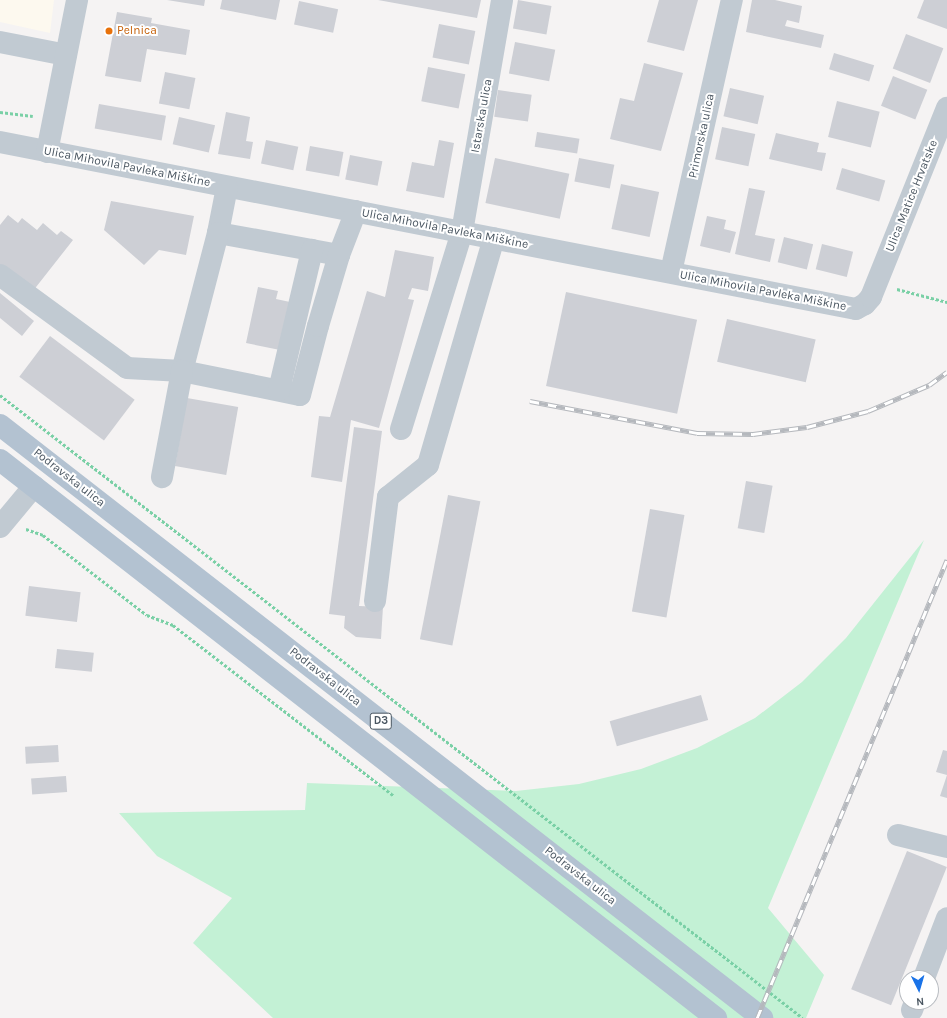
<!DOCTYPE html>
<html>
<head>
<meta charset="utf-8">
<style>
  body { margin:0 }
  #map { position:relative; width:947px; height:1018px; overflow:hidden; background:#f5f3f3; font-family:Karla,sans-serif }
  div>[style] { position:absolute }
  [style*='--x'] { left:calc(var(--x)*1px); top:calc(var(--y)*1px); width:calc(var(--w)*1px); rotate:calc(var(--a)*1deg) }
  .commercial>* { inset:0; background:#fdf9ef }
  .green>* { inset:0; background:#c3f1d5 }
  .building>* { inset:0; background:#cdcfd5; transform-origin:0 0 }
  .path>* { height:2.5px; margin-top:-1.25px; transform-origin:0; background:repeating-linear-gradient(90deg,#7ad0a6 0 3px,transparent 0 5px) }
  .minor>* { height:22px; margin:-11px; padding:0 11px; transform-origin:11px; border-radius:11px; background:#c1cad2 }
  .major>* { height:22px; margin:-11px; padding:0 11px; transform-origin:11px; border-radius:11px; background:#b3c2d1 }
  .rail>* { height:4.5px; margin-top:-2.25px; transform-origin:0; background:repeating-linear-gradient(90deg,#fff 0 9px,#b5b8bd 0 18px); box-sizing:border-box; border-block:1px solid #b5b8bd }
  .dots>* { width:11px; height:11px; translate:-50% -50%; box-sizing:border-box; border:2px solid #fff; border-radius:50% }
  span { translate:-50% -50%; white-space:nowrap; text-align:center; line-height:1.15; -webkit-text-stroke:4px #fff; paint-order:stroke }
  .shield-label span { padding:1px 3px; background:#fff; border:1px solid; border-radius:3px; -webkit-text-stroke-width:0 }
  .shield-label { font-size:11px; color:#4a5661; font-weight:700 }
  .food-label { font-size:12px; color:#c56008 }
  .left { translate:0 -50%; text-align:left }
  .street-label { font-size:12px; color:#4a5661 }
  .north { position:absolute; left:899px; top:970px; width:40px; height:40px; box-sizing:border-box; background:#fff; border:1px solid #b7bbc0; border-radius:50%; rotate:175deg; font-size:11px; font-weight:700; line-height:16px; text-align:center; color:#4a5661 }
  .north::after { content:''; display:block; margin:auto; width:14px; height:18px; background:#1a73e8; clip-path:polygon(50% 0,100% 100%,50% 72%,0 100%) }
</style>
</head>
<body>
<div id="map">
  <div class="commercial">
    <div style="clip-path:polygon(0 0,54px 0,50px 33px,0 22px)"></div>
  </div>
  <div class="green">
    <div style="clip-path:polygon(924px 540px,768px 908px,824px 975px,806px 1018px,273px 1018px,193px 943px,232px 898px,157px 856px,119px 813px,305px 810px,307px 783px,516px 791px,579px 784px,641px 769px,697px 748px,755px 718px,802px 682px,846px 638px)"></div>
  </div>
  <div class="building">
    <div style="clip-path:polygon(167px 0,205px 0,204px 6px)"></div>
    <div style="clip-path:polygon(222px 0,280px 0,276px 20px,220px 9px)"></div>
    <div style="clip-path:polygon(378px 0,481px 0,477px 18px)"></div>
    <div style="left:518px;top:0;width:34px;height:29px;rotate:10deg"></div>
    <div style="clip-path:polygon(659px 0,698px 0,684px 51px,647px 42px)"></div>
    <div style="clip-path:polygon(752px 0,775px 0,802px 6px,799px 23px,787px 20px,785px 26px,824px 35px,821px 48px,746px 32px)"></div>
    <div style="clip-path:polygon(924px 0,947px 0,947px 29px,917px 18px)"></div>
    <div style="left:299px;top:1px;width:40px;height:24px;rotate:12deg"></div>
    <div style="clip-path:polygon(117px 12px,152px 18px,151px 23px,190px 30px,186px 55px,147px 49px,141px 82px,105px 76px)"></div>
    <div style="left:439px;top:24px;width:37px;height:34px;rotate:11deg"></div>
    <div style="left:906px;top:34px;width:40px;height:37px;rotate:21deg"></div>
    <div style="left:515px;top:42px;width:41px;height:32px;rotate:11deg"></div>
    <div style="left:834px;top:53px;width:42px;height:17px;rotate:17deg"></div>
    <div style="clip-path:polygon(644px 63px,683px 73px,661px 151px,610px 139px,620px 98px,634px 101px)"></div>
    <div style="left:428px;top:67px;width:38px;height:35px;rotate:11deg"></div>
    <div style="left:165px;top:72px;width:31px;height:32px;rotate:11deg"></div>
    <div style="left:893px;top:76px;width:37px;height:32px;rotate:22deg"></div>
    <div style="left:730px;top:88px;width:35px;height:29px;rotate:13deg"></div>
    <div style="left:498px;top:90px;width:34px;height:27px;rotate:8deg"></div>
    <div style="left:837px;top:101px;width:44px;height:37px;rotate:14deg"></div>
    <div style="left:99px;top:104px;width:68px;height:25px;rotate:10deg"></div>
    <div style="clip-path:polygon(226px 112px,250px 117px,246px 141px,253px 142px,250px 159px,218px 154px)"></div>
    <div style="left:179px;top:117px;width:37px;height:28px;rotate:13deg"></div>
    <div style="left:722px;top:127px;width:34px;height:33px;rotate:12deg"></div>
    <div style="left:537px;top:132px;width:43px;height:15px;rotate:9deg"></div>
    <div style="clip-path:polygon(776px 133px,819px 143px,817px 152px,826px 153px,822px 171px,769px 159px)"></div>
    <div style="left:266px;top:140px;width:33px;height:24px;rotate:12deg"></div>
    <div style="clip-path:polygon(439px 140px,454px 143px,444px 198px,406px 191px,412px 162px,434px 166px)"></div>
    <div style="left:310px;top:146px;width:34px;height:25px;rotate:10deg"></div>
    <div style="left:350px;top:155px;width:33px;height:25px;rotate:11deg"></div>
    <div style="left:495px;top:158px;width:76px;height:46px;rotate:12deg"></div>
    <div style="left:579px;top:158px;width:36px;height:24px;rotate:11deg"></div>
    <div style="left:842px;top:168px;width:45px;height:22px;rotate:16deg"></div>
    <div style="left:621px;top:184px;width:39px;height:46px;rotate:12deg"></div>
    <div style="clip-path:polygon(749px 188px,765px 191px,755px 235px,775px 239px,770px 262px,735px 254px)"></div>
    <div style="clip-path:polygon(111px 201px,194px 216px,186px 255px,159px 250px,144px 265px,104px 230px)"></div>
    <div style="clip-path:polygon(8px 215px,18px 223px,22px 218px,37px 230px,43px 223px,57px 235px,61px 231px,73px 240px,29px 296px,0 273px,0 225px)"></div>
    <div style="clip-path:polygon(707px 216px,726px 220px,724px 229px,736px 232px,730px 253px,700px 246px)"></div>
    <div style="left:784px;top:237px;width:30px;height:26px;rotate:14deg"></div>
    <div style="left:822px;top:244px;width:32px;height:26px;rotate:14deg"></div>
    <div style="clip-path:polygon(395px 250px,434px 257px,428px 291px,412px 288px,408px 299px,414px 300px,379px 428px,351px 420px,342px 482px,311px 477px,319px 416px,330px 417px,367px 291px,385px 297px)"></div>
    <div style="clip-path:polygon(258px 287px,278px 291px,276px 299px,290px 302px,280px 350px,246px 343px)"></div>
    <div style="left:566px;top:292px;width:134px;height:96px;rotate:12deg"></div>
    <div style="clip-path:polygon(0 293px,34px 321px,22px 336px,0 318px)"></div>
    <div style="left:727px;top:319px;width:91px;height:44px;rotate:13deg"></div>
    <div style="left:50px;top:336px;width:106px;height:51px;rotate:37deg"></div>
    <div style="left:187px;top:398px;width:52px;height:69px;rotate:10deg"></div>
    <div style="clip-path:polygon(354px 427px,382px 431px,359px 606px,383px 607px,381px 639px,356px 637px,344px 628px,345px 616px,329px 614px)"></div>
    <div style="left:746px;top:481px;width:27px;height:48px;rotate:10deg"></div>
    <div style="left:448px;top:495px;width:33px;height:147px;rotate:11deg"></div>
    <div style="left:650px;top:509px;width:35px;height:104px;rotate:10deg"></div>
    <div style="left:29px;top:586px;width:52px;height:30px;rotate:7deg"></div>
    <div style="left:57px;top:649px;width:37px;height:19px;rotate:6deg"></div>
    <div style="left:701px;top:695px;width:26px;height:95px;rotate:74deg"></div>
    <div style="left:58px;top:745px;width:17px;height:33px;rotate:87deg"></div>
    <div style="clip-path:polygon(943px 750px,947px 751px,947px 798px,940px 796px,947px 775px,936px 772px)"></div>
    <div style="left:66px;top:776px;width:16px;height:35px;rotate:86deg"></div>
    <div style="left:907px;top:851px;width:43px;height:149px;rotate:22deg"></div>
  </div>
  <div class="path">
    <div style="--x:0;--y:112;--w:33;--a:7"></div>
    <div style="--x:897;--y:289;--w:52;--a:14.6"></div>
    <div style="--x:0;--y:395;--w:1016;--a:37.81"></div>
    <div style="--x:26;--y:529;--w:18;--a:19"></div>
    <div style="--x:43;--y:535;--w:131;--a:37.6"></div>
    <div style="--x:147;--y:615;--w:28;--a:21"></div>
    <div style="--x:173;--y:625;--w:279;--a:37.7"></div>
  </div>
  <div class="minor">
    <div style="--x:0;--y:42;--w:67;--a:11.1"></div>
    <div style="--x:0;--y:142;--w:872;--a:11.04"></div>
    <div style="--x:856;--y:309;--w:10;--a:-29"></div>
    <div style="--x:865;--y:304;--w:9;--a:-49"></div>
    <div style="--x:871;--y:297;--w:204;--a:-68.1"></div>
    <div style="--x:47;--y:152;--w:155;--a:-78.8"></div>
    <div style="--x:227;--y:187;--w:47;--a:101.1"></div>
    <div style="--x:218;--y:233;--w:123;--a:10.3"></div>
    <div style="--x:218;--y:233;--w:143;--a:104.6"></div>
    <div style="--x:182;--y:371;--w:120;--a:11.5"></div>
    <div style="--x:300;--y:395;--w:71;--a:-75.4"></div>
    <div style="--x:318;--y:326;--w:74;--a:-73.5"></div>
    <div style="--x:339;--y:255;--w:47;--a:-68.9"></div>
    <div style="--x:671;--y:272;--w:279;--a:-77.4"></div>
    <div style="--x:0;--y:275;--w:157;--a:36.2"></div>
    <div style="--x:127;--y:368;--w:55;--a:3.1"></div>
    <div style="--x:182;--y:371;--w:108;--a:100.7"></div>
    <div style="--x:279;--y:390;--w:144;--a:-76.7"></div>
    <div style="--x:401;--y:429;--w:206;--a:-72.8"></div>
    <div style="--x:462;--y:232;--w:235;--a:-80.2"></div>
    <div style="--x:0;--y:527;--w:53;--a:-50.3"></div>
    <div style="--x:375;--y:601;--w:105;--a:-82.9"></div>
    <div style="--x:388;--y:497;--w:51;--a:-38.7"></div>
    <div style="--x:428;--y:465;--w:236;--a:-73.8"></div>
    <div style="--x:898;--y:835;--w:50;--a:13.8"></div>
    <div style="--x:924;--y:978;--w:64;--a:-69"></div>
    <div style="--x:912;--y:1010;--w:9;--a:-69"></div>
  </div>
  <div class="major">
    <div style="--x:0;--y:425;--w:966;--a:37.89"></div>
    <div style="--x:0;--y:460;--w:908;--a:37.93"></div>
  </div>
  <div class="rail">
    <div style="--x:530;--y:401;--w:170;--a:10.8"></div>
    <div style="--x:697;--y:433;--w:56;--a:1"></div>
    <div style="--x:753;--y:434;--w:54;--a:-7.4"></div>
    <div style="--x:807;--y:427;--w:63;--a:-14.7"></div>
    <div style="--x:868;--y:411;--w:66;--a:-23.1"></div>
    <div style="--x:929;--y:385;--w:22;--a:-36"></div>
    <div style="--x:757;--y:1018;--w:496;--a:-67.5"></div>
  </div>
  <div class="dots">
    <div style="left:109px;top:31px;background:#e8710a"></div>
  </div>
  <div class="shield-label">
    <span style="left:381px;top:721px">D3</span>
  </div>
  <div class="food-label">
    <span class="left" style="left:117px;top:31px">Pelnica</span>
  </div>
  <div class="street-label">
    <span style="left:482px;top:116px;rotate:-80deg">Istarska ulica</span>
    <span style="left:702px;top:136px;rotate:-78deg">Primorska ulica</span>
    <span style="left:127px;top:167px;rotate:11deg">Ulica Mihovila Pavleka Miškine</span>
    <span style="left:912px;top:196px;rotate:-68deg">Ulica Matice Hrvatske</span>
    <span style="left:445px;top:229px;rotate:11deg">Ulica Mihovila Pavleka Miškine</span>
    <span style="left:763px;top:291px;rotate:11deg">Ulica Mihovila Pavleka Miškine</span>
    <span style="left:69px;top:478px;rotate:38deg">Podravska ulica</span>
    <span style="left:325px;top:677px;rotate:38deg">Podravska ulica</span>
    <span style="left:580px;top:876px;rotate:38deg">Podravska ulica</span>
  </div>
  <div class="north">N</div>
</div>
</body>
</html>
